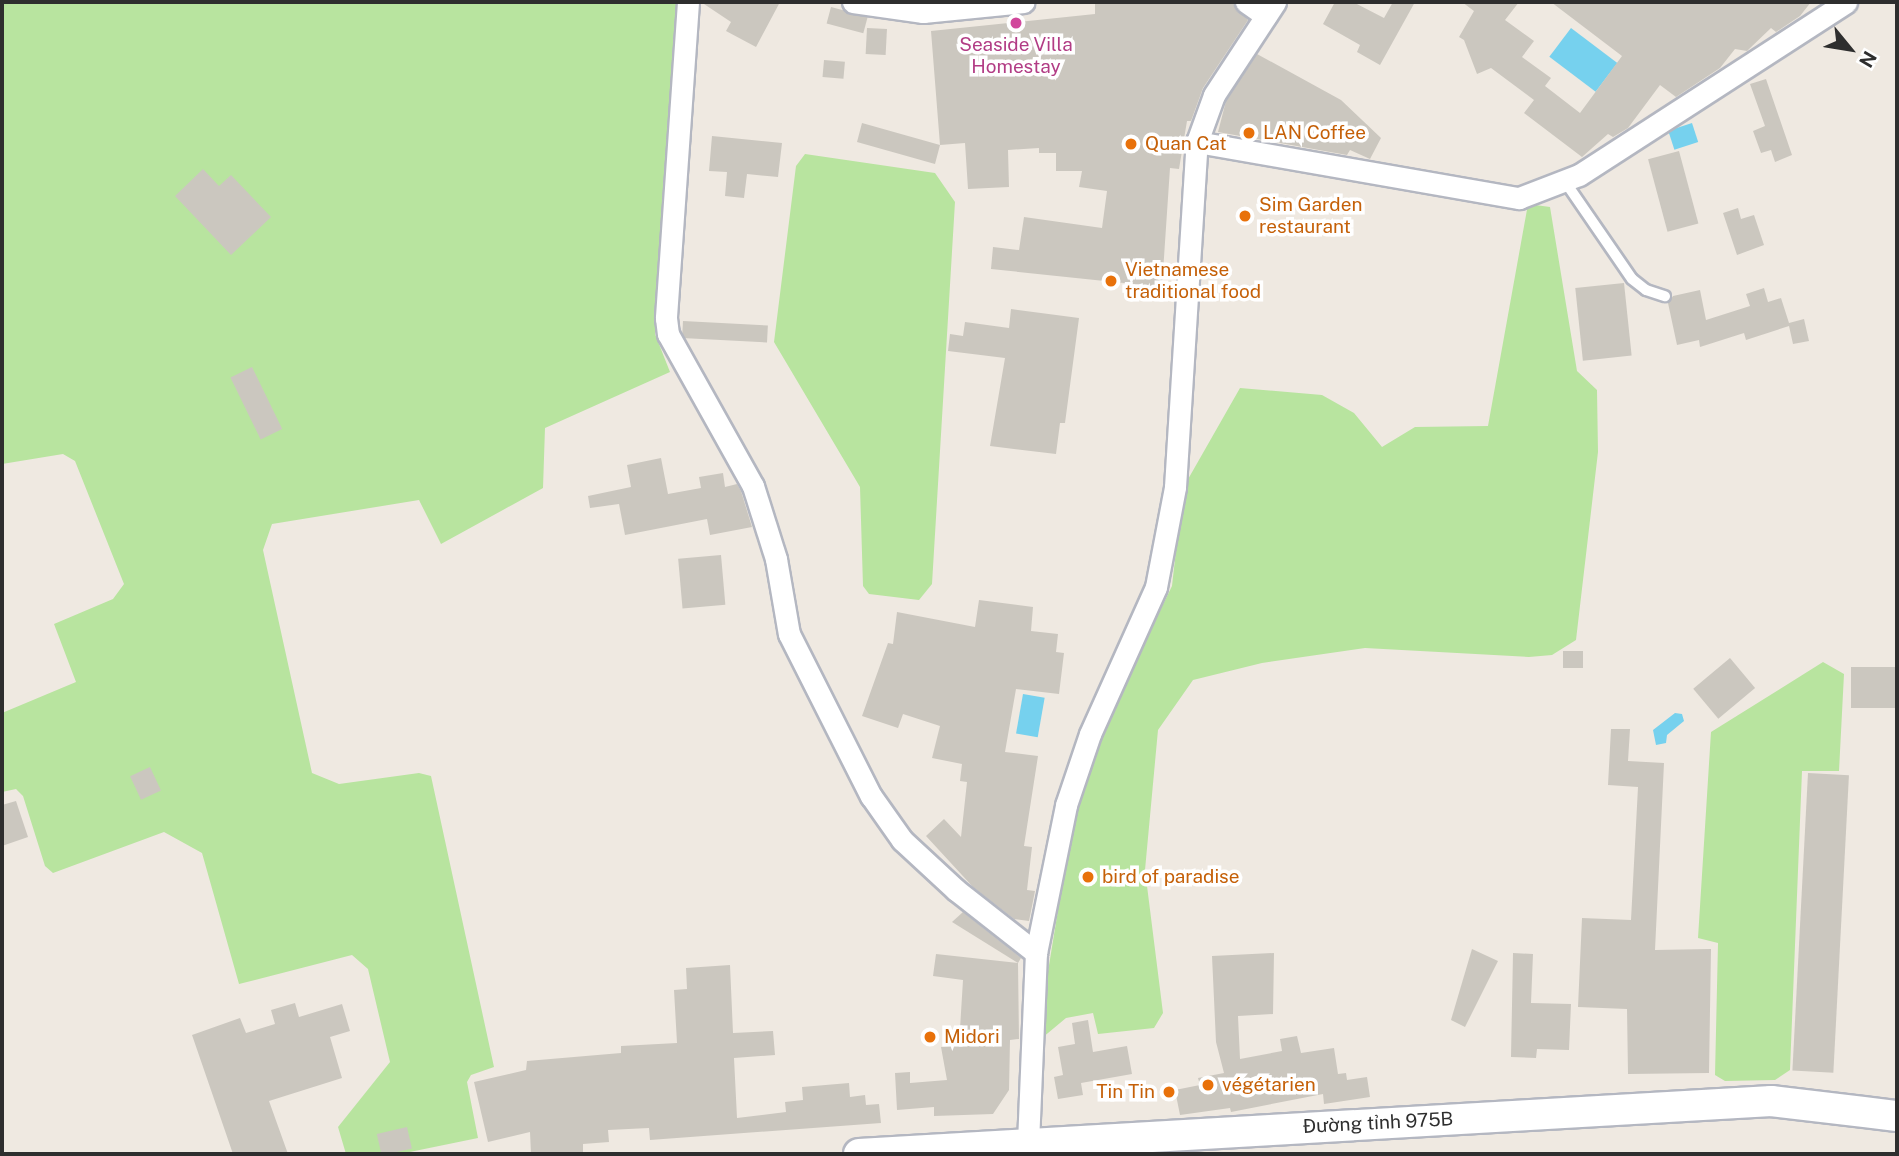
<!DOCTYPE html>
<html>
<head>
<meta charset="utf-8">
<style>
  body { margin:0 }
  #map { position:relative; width:1899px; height:1156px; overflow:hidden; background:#efe9e1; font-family:"Public Sans",sans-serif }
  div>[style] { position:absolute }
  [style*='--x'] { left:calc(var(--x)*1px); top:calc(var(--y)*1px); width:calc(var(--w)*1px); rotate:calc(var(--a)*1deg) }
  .green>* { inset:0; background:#b8e49f }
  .water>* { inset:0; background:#76d1ee; transform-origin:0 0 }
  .building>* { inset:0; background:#cbc7bf; transform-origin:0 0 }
  .roads { filter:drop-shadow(2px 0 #b4b7c1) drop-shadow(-2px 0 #b4b7c1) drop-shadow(0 2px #b4b7c1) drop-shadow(0 -2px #b4b7c1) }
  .service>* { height:10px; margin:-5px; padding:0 5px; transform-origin:5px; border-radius:5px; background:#fff }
  .minor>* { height:21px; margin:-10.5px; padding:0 10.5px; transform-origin:10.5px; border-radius:10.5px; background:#fff }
  .secondary>* { height:30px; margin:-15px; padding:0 15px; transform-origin:15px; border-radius:15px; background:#fff }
  .dots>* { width:19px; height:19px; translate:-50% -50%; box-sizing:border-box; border:4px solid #fff; border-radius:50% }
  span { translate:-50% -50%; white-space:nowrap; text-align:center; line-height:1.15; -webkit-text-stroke:7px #fff; paint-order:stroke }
  .hotel-label { font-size:19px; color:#b23c85 }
  .food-label { font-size:19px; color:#c56008 }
  .left { translate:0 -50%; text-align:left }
  .right { translate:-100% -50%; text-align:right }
  .street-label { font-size:19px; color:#2e2e2e }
  .frame { position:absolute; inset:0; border:4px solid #2e2e2e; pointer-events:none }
  .north { position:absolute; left:1815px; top:14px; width:70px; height:70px; -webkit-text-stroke:5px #fff; paint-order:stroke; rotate:120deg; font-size:19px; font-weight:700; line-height:28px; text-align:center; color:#2e2e2e }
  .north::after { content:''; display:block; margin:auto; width:24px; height:32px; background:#2e2e2e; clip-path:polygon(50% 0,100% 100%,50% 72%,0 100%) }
</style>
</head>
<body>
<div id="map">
  <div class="green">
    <div style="clip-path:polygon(4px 2px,677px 2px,655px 334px,670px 372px,545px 428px,543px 488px,441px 544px,419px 500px,272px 524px,263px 550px,312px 773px,339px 784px,419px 773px,431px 776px,494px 1067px,471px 1075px,467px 1082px,478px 1138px,400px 1154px,346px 1154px,338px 1127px,390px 1062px,368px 969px,352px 955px,239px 984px,202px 853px,164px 832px,53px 873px,45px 866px,23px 796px,16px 789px,2px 792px,2px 713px,76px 682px,54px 624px,113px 599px,124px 584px,75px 461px,63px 454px,2px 464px)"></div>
    <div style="clip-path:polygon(805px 154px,935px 173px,955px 202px,932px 584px,919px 600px,869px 594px,863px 586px,860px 487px,774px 342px,796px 166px)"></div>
    <div style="clip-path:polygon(1528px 204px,1550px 207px,1577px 371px,1597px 390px,1598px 452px,1576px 640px,1552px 655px,1529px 657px,1365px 648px,1262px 663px,1193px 680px,1158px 730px,1145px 870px,1163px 1013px,1154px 1028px,1098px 1034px,1093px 1013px,1066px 1018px,1042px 1038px,1043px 1002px,1076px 800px,1100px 733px,1172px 586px,1183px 488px,1240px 388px,1322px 395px,1354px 413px,1382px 447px,1415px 427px,1488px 426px)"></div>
    <div style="clip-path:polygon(1823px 662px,1844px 674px,1839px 771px,1802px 771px,1790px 1070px,1775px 1080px,1725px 1081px,1715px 1075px,1718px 943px,1698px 938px,1711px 732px)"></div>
  </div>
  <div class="water">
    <div style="left:1571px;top:28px;width:58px;height:36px;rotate:37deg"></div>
    <div style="left:1692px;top:123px;width:20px;height:25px;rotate:72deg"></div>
    <div style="left:1023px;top:694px;width:22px;height:40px;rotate:10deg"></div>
    <div style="clip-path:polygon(1675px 713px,1682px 714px,1684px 721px,1667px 735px,1666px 743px,1656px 745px,1653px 730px)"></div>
  </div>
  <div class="building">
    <div style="clip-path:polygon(701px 2px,780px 2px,756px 47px,726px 31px,731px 22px)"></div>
    <div style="clip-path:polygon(1095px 2px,1233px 2px,1248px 20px,1203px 88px,1191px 121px,1187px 121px,1179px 169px,1170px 168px,1162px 287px,991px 269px,993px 247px,1019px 250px,1024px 217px,1102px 228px,1107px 191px,1079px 187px,1082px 171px,1056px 171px,1056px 153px,1039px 153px,1039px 148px,1008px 150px,1009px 187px,968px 189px,965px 143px,940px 145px,935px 164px,857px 142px,862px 123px,940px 145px,931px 31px,1095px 14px)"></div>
    <div style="clip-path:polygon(1335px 2px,1353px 2px,1384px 18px,1393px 2px,1415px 2px,1380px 65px,1357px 52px,1360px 45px,1323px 24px)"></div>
    <div style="clip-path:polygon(1462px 2px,1519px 2px,1505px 20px,1534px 41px,1522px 57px,1551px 78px,1545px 86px,1580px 113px,1622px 56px,1551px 2px,1811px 2px,1800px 16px,1776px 32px,1771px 28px,1747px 51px,1735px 49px,1720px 68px,1676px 97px,1660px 85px,1628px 128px,1613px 137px,1608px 134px,1582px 157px,1524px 113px,1534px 100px,1491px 68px,1477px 74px,1464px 40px,1459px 37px,1474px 11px)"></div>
    <div style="left:831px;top:7px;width:38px;height:17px;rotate:15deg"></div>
    <div style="left:867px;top:28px;width:20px;height:26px;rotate:3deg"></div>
    <div style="clip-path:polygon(1257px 54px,1341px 100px,1381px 138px,1370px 159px,1350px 150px,1347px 155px,1218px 132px,1226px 101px)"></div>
    <div style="left:824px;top:60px;width:21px;height:17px;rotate:5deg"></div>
    <div style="clip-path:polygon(1766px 79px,1792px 155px,1775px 162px,1771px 150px,1761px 153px,1753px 131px,1765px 126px,1750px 84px)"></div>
    <div style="clip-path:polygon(712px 136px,782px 143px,778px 177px,747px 174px,744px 198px,725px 196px,727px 172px,709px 171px)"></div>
    <div style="left:1679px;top:151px;width:75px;height:32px;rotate:75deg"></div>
    <div style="clip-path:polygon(203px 169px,219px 186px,231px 175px,271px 217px,231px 255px,175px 196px)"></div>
    <div style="clip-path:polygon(1738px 208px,1741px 219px,1754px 215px,1764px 245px,1737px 255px,1723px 213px)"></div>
    <div style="left:1624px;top:283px;width:73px;height:49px;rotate:84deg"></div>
    <div style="clip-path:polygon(1764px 288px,1768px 302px,1781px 298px,1789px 323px,1804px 319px,1809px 341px,1793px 344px,1789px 326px,1746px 340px,1744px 333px,1700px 347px,1699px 340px,1677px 345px,1668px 303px,1673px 296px,1700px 290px,1706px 320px,1750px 306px,1746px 294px)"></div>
    <div style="clip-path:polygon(1011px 309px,1079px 318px,1065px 423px,1060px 423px,1056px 454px,990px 446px,1005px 358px,948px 351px,950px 334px,963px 336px,965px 322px,1009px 328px)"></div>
    <div style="left:683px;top:321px;width:85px;height:17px;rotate:3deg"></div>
    <div style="left:252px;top:367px;width:69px;height:24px;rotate:64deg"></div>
    <div style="clip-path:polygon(661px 458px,668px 494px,701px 488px,699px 477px,723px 473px,725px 487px,737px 484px,741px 491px,752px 527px,710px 535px,707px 519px,625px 535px,619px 504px,590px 508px,588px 496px,631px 487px,627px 465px)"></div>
    <div style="left:721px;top:555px;width:50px;height:43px;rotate:85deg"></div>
    <div style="clip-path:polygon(979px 600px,1033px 607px,1031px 631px,1058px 634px,1056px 652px,1064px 653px,1059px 694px,1016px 689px,1005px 752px,1038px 756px,1024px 846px,1032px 847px,1027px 890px,1035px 891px,1029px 921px,1014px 919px,973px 887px,926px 836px,944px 819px,961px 837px,967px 782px,960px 781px,962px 764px,932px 758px,940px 726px,903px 714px,898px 728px,862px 716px,888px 643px,893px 644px,897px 612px,975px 627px)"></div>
    <div style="left:1583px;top:651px;width:17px;height:20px;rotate:90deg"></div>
    <div style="left:1730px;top:658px;width:39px;height:48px;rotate:50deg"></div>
    <div style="left:1897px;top:667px;width:41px;height:46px;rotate:90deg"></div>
    <div style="clip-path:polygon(1611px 729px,1630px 729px,1628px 761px,1664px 763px,1655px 950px,1711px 949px,1709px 1073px,1628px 1074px,1627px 1009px,1578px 1007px,1582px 918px,1631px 920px,1638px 787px,1608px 785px)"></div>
    <div style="left:150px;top:767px;width:26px;height:22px;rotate:65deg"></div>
    <div style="left:1808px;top:773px;width:41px;height:298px;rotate:3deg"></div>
    <div style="clip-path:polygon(16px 801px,28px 837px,2px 846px,2px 805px)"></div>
    <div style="clip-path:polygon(963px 912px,1021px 958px,1018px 963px,952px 922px)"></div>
    <div style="clip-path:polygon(1472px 949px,1498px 961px,1465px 1027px,1451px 1020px)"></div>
    <div style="clip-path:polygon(1274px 953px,1273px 1014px,1238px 1016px,1240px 1059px,1282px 1051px,1280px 1039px,1297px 1036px,1301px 1053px,1334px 1048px,1338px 1074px,1346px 1073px,1347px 1080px,1367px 1077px,1370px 1097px,1324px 1104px,1323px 1094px,1231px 1112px,1230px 1108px,1180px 1115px,1175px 1090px,1200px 1085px,1198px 1078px,1224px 1073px,1216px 1042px,1212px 956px)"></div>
    <div style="clip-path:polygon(1513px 953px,1533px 954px,1531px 1003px,1571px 1004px,1569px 1050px,1537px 1049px,1536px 1058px,1511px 1057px)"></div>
    <div style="clip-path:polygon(936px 954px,1018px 963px,1019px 1039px,1010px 1040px,1009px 1090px,993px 1114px,934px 1116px,934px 1107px,897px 1110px,895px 1073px,910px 1072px,910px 1083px,947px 1080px,941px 1047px,959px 1045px,963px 980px,933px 976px)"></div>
    <div style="clip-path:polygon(730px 965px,733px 1033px,773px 1031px,775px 1055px,734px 1058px,737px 1118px,786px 1112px,785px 1102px,803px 1100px,802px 1087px,849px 1083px,850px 1097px,865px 1095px,866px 1105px,879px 1104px,881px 1123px,650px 1140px,649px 1128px,608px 1130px,609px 1142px,583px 1144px,583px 1152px,551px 1154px,531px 1154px,530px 1132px,488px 1142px,474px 1082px,526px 1070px,527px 1061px,621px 1053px,621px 1046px,677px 1043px,674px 990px,687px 989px,686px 968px)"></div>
    <div style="clip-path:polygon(295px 1003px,299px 1017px,342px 1004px,350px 1031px,330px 1037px,342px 1078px,269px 1101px,288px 1154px,233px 1154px,192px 1035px,240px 1018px,246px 1033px,275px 1024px,271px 1010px)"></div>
    <div style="clip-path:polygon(1088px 1020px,1093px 1052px,1127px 1046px,1132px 1074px,1081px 1083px,1083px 1095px,1058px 1099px,1054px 1077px,1063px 1075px,1058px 1047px,1075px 1044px,1072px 1023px)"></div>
    <div style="left:407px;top:1127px;width:22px;height:31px;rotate:77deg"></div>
  </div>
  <div class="roads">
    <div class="service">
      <div style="--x:1566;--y:183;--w:116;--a:55.5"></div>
      <div style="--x:1632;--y:279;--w:18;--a:38"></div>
      <div style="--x:1646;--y:290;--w:20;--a:18"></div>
    </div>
    <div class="minor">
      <div style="--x:688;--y:2;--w:317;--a:94"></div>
      <div style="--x:666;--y:318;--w:16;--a:83"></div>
      <div style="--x:668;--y:334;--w:174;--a:60.8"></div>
      <div style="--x:753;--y:486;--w:77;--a:72.5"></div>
      <div style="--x:776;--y:559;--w:76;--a:80.2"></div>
      <div style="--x:789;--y:634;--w:182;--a:63.2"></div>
      <div style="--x:871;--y:796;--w:54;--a:54.8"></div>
      <div style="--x:902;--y:840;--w:74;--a:42.8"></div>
      <div style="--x:956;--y:890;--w:102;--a:38.2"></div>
      <div style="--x:853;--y:2;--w:71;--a:8.1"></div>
      <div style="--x:923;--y:12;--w:101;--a:-5.7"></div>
      <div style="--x:1246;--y:2;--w:24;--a:35"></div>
      <div style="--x:1197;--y:142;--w:327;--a:9.9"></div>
      <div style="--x:1519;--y:198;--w:64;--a:-21"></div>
      <div style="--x:1579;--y:175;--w:318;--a:-32.9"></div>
      <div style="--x:1028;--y:1143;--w:190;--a:-87.6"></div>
      <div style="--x:1036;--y:953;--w:151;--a:-78.5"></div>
      <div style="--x:1066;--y:805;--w:75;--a:-71.3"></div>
      <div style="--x:1090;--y:734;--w:161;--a:-65.8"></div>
      <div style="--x:1156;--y:587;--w:102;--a:-79.2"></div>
      <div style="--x:1175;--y:487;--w:346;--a:-86.4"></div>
      <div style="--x:1197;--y:142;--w:50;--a:-70.1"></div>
      <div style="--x:1214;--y:95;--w:111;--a:-56.7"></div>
    </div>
    <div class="secondary">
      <div style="--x:859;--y:1154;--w:914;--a:-3.33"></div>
      <div style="--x:1771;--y:1101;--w:127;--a:6.8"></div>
    </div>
  </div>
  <div class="dots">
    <div style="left:1016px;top:23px;background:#d1479c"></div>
    <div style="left:1249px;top:133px;background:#e8710a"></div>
    <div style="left:1131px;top:144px;background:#e8710a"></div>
    <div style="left:1245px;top:216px;background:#e8710a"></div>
    <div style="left:1111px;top:281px;background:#e8710a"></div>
    <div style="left:1088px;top:877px;background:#e8710a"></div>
    <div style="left:930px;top:1037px;background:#e8710a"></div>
    <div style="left:1208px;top:1085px;background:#e8710a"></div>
    <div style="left:1169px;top:1092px;background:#e8710a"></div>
  </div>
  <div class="hotel-label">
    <span style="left:1016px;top:56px">Seaside Villa<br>Homestay</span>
  </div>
  <div class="food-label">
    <span class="left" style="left:1263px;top:133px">LAN Coffee</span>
    <span class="left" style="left:1145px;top:144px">Quan Cat</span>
    <span class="left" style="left:1259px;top:216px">Sim Garden<br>restaurant</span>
    <span class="left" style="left:1125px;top:281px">Vietnamese<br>traditional food</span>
    <span class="left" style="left:1102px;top:877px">bird of paradise</span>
    <span class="left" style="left:944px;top:1037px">Midori</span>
    <span class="left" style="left:1222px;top:1085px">végétarien</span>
    <span class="right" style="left:1155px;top:1092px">Tin Tin</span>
  </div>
  <div class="street-label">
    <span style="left:1378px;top:1123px;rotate:-3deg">Đường tỉnh 975B</span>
  </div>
  <div class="frame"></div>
  <div class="north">N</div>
</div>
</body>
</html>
